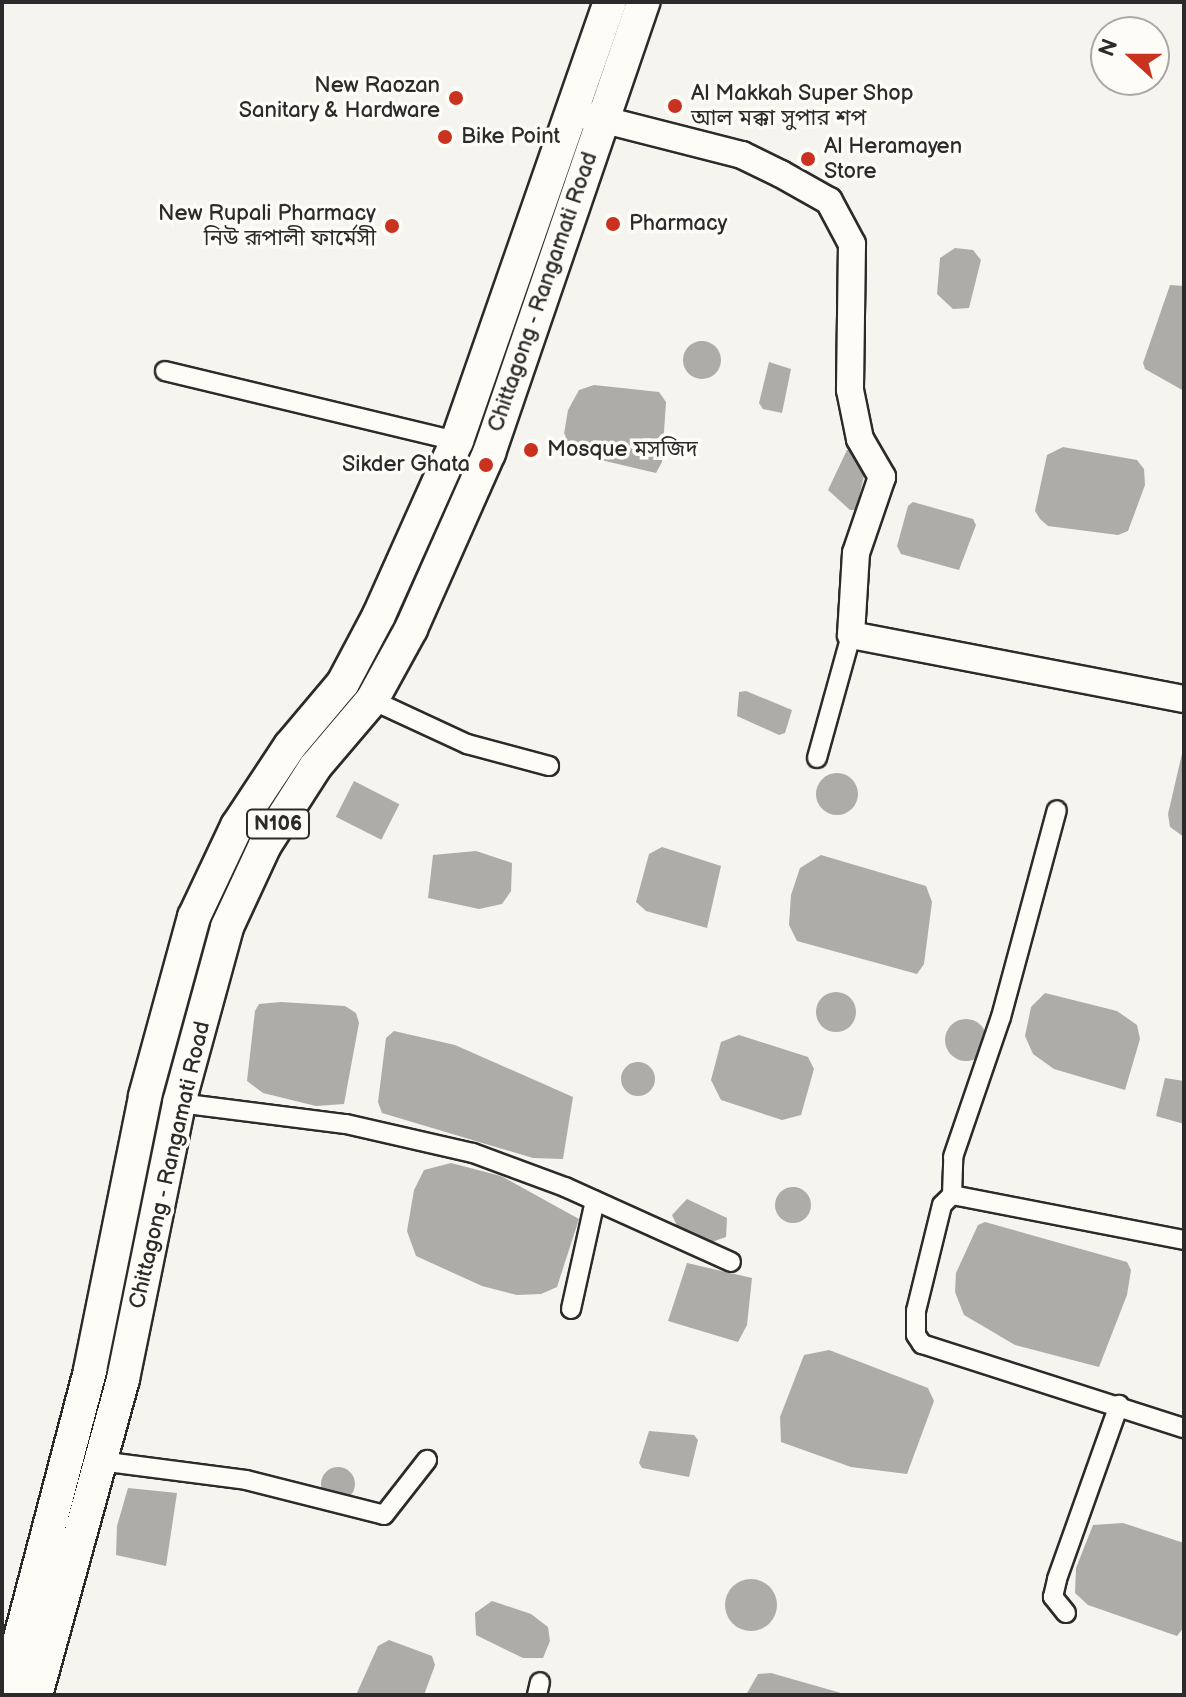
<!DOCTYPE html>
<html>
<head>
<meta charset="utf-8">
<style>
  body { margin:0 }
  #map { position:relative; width:1186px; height:1697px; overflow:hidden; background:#f5f4ef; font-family:"Balsamiq Sans","Noto Sans Bengali",sans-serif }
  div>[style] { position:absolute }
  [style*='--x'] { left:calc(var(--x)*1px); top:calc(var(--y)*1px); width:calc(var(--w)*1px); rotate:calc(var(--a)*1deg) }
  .water>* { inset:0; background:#adaca9; transform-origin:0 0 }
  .round { border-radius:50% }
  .roads { filter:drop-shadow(2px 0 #2b2b2b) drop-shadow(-2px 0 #2b2b2b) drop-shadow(0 2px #2b2b2b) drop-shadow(0 -2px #2b2b2b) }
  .street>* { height:18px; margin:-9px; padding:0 9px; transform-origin:9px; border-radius:9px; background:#fdfcf7 }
  .secondary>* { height:26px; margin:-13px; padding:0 13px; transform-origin:13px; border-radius:13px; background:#fdfcf7 }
  .highway>* { height:32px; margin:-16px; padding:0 16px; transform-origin:16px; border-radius:16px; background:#fdfcf7 }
  .dots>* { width:22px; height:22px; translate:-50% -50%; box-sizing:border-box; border:4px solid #fdfcf7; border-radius:50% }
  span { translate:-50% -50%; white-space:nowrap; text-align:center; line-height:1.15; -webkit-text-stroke:7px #fdfcf7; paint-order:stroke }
  .shield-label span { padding:2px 6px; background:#fdfcf7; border:2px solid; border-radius:6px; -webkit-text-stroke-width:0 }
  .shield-label { font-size:20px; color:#2b2b2b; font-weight:700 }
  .poi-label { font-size:22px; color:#2b2b2b }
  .right { translate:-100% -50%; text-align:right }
  .left { translate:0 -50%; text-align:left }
  .street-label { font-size:22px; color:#2b2b2b }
  .frame { position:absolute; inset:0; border:4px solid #2b2b2b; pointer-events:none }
  .north { position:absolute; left:1090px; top:16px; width:80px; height:80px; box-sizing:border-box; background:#fdfcf7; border:2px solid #a9a8a5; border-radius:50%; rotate:291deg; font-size:22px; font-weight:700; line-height:32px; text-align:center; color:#2b2b2b }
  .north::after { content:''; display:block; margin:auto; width:28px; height:36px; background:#c8321e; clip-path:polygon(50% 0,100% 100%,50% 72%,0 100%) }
</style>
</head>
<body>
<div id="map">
  <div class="water">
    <div style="clip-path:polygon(955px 248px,973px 250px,981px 260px,969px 308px,953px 309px,937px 294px,940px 258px)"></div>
    <div style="clip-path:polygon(1170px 285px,1184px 286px,1184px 391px,1145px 369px,1143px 363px)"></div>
    <div class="round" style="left:683px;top:341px;width:38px;height:38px"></div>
    <div style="clip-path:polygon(769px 362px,791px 369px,782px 413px,763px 409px,759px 403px)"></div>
    <div style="clip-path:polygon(594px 385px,659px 392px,666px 402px,662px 462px,656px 473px,571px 453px,564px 434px,568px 410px,579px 390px)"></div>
    <div style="clip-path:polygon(1063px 447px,1137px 460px,1144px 469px,1145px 485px,1128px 531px,1118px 535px,1048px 526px,1040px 519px,1035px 511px,1047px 455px)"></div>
    <div style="clip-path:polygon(847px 450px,852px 450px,865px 472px,856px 510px,850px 510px,828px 490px)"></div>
    <div style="clip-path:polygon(913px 502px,973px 519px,976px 525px,959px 570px,901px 554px,897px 546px,908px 506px)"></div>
    <div style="clip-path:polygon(746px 691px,792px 710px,785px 733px,779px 735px,737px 716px,739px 692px)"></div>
    <div style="clip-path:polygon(1184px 745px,1184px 837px,1170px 827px,1168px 814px)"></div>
    <div class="round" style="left:816px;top:773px;width:42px;height:42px"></div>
    <div style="left:354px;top:781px;width:51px;height:40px;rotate:27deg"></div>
    <div style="clip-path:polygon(662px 847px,721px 866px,707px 928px,646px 911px,636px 902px,649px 854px)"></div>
    <div style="clip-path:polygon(476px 851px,512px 863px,511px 891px,502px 904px,479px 909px,428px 898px,433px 855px)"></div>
    <div style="clip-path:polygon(821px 855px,926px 886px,932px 902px,924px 964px,917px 974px,797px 941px,789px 925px,791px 895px,800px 868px)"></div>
    <div class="round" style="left:816px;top:992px;width:40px;height:40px"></div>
    <div style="clip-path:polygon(1045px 993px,1117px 1011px,1137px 1025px,1140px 1039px,1125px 1090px,1054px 1069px,1033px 1054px,1025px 1036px,1031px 1007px)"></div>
    <div style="clip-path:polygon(281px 1002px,345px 1006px,356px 1013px,359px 1023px,344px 1104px,316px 1106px,263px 1093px,247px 1081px,255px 1011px,259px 1004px)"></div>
    <div class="round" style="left:945px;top:1019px;width:42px;height:42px"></div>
    <div style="clip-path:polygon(394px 1031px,455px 1045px,573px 1097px,563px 1159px,533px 1158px,382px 1113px,378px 1102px,386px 1038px)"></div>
    <div style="clip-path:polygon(739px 1035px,808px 1057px,814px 1069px,801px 1115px,782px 1120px,721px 1100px,711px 1080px,721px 1042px)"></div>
    <div class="round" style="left:621px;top:1062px;width:34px;height:34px"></div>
    <div style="clip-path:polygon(1165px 1078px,1184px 1081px,1184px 1124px,1156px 1116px)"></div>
    <div style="clip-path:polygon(451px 1163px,501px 1176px,579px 1219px,557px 1287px,541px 1294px,517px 1295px,482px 1286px,416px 1256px,407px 1231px,414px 1190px,424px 1170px)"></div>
    <div class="round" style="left:775px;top:1187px;width:36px;height:36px"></div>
    <div style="clip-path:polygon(687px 1199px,727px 1218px,726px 1237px,709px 1243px,679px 1230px,672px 1215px)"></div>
    <div style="clip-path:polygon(985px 1222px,1127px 1262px,1131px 1270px,1127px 1295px,1099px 1367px,1015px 1345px,964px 1315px,955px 1292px,956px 1273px,978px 1225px)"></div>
    <div style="clip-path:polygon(687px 1263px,752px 1278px,747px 1325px,738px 1342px,668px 1321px)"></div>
    <div style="clip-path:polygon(829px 1350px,928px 1388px,934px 1401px,907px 1474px,851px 1467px,781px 1442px,780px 1417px,804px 1355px)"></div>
    <div style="clip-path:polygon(649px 1431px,694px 1435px,698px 1440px,689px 1477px,642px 1468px,639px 1463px)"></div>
    <div class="round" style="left:321px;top:1467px;width:34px;height:34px"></div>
    <div style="clip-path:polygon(128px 1488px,177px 1493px,166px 1566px,116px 1555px,117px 1526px)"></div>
    <div style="clip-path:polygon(1123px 1523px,1184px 1543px,1184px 1627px,1177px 1636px,1088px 1605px,1075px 1593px,1076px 1568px,1093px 1525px)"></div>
    <div class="round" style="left:725px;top:1579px;width:52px;height:52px"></div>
    <div style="clip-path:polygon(492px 1601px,531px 1614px,548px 1627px,550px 1641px,543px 1658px,523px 1658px,476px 1635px,475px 1613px)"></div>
    <div style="clip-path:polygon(389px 1640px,432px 1656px,435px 1665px,424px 1695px,356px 1695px,378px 1646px)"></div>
    <div style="clip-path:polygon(771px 1673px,841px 1693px,844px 1695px,746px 1695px,758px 1674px)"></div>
  </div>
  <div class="roads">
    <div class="street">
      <div style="--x:165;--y:371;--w:300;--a:13.5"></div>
      <div style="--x:372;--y:700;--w:105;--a:24.9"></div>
      <div style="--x:467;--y:744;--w:85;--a:15"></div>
      <div style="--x:817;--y:758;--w:128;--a:-74.5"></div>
      <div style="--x:179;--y:1103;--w:168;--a:7.2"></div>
      <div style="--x:346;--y:1124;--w:130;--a:12.9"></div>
      <div style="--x:473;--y:1153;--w:98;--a:20.3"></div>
      <div style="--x:565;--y:1187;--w:182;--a:24.3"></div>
      <div style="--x:952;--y:1195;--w:38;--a:-88"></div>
      <div style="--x:953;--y:1157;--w:148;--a:-71.1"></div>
      <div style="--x:1001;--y:1017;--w:214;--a:-74.9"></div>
      <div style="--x:1184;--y:1240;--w:236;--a:-169"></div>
      <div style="--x:952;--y:1195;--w:14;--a:135"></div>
      <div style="--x:942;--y:1205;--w:109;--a:103.8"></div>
      <div style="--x:916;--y:1311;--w:24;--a:90"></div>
      <div style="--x:916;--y:1335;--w:11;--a:56"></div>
      <div style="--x:922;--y:1344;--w:275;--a:17.8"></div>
      <div style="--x:571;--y:1309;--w:111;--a:-77.5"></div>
      <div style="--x:100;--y:1461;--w:147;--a:7.4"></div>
      <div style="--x:246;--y:1480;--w:142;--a:14.2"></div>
      <div style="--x:384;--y:1515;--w:70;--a:-52"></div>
      <div style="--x:1066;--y:1613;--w:21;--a:-129"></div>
      <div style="--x:1053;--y:1597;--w:18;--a:-77"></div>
      <div style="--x:1057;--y:1579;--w:185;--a:-70.4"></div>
      <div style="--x:537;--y:1695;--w:13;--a:-77"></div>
    </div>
    <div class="secondary">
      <div style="--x:585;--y:115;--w:162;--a:14.3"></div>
      <div style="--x:742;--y:155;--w:43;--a:26"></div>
      <div style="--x:781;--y:174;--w:55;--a:29.4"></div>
      <div style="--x:829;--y:201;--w:49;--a:61.9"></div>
      <div style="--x:852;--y:244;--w:146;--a:90.8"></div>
      <div style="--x:850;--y:390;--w:50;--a:78.5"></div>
      <div style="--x:860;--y:439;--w:44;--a:59.9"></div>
      <div style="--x:882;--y:477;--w:80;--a:108.9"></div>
      <div style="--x:856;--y:553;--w:82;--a:93.5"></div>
      <div style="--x:851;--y:635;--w:339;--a:10.9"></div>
    </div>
    <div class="highway">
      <div style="--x:5;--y:1695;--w:336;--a:-75.3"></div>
      <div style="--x:90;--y:1370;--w:279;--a:-78.6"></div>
      <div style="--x:145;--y:1096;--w:186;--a:-74.7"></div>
      <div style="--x:194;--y:917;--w:101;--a:-64.7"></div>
      <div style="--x:237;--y:826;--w:96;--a:-56.5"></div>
      <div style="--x:290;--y:746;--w:82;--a:-49.9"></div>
      <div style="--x:343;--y:683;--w:77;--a:-62.1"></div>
      <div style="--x:379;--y:615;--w:191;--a:-65.9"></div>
      <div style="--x:457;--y:441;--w:465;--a:-70.8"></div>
      <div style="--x:36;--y:1695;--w:328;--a:-74.6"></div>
      <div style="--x:123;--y:1379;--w:282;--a:-78.5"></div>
      <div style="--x:179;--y:1103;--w:182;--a:-74.7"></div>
      <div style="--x:227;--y:927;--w:90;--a:-65.1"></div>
      <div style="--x:265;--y:845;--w:93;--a:-57.3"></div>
      <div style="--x:315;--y:767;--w:88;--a:-49.6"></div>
      <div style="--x:372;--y:700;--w:81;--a:-61.2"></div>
      <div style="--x:411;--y:629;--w:193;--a:-66.1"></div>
      <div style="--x:489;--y:453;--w:477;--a:-71.1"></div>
    </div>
  </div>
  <div class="dots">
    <div style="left:456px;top:98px;background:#c8321e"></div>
    <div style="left:675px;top:106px;background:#c8321e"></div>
    <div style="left:445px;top:137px;background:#c8321e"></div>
    <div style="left:808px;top:159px;background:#c8321e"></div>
    <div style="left:613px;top:224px;background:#c8321e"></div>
    <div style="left:392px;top:226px;background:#c8321e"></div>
    <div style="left:531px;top:450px;background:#c8321e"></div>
    <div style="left:486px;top:465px;background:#c8321e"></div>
  </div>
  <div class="shield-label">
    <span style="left:278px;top:824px">N106</span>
  </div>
  <div class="poi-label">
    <span class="right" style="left:440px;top:98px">New Raozan<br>Sanitary &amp; Hardware</span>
    <span class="left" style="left:691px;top:106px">Al Makkah Super Shop<br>আল মক্কা সুপার শপ</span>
    <span class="left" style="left:461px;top:137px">Bike Point</span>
    <span class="left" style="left:824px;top:159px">Al Heramayen<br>Store</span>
    <span class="right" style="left:376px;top:226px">New Rupali Pharmacy<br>নিউ রূপালী ফার্মেসী</span>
    <span class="left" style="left:629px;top:224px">Pharmacy</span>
    <span class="left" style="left:547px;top:450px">Mosque মসজিদ</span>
    <span class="right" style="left:470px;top:465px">Sikder Ghata</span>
  </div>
  <div class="street-label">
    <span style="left:543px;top:292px;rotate:-71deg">Chittagong - Rangamati Road</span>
    <span style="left:170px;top:1165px;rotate:-77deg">Chittagong - Rangamati Road</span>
  </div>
  <div class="frame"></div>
  <div class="north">N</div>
</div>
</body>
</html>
